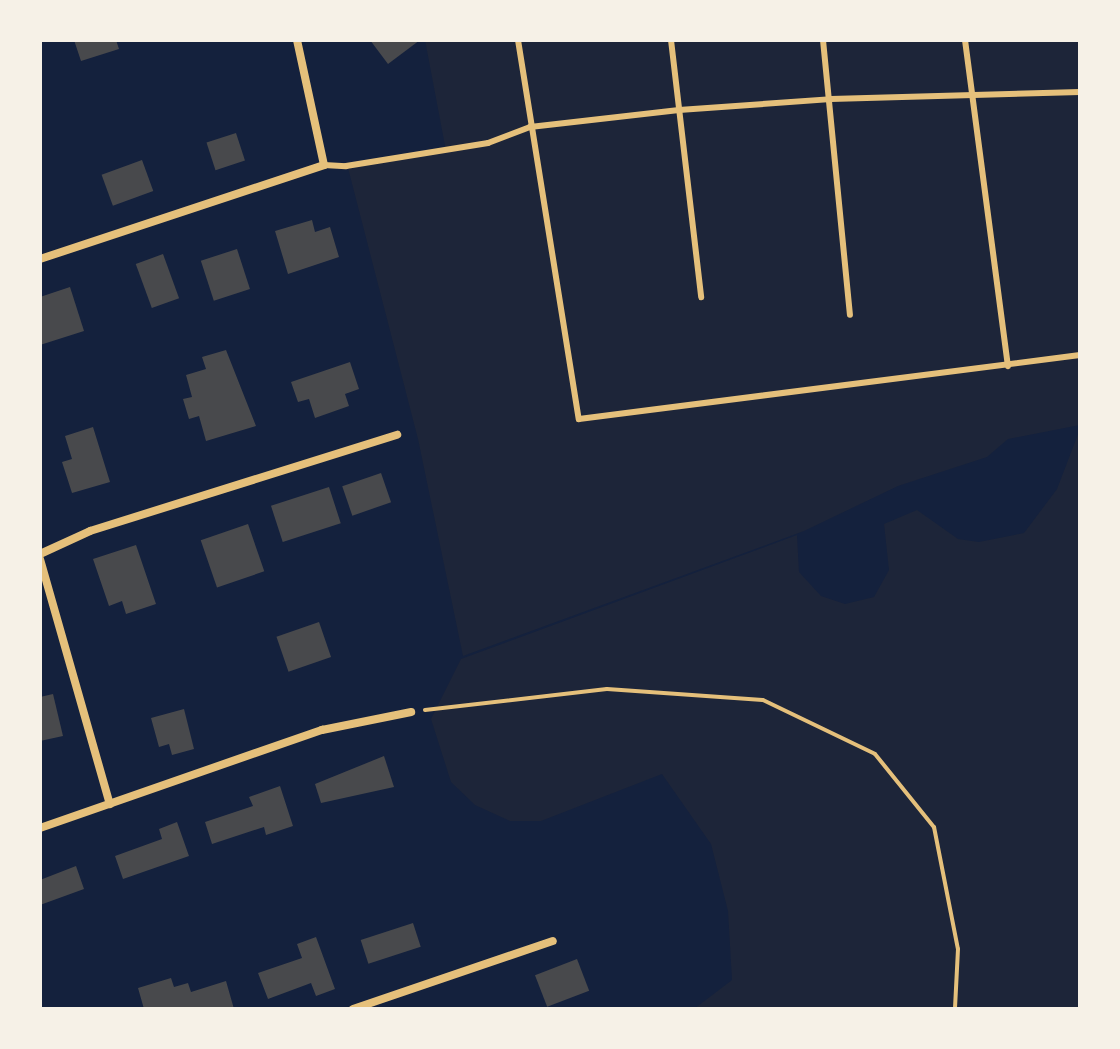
<!DOCTYPE html>
<html>
<head>
<meta charset="utf-8">
<style>
  body { margin:0 }
  #map { position:relative; width:1120px; height:1049px; overflow:hidden; background:#14213d; font-family:Overpass,sans-serif }
  div>[style] { position:absolute }
  [style*='--x'] { left:calc(var(--x)*1px); top:calc(var(--y)*1px); width:calc(var(--w)*1px); rotate:calc(var(--a)*1deg) }
  .green>* { inset:0; background:#1d2539 }
  .building>* { inset:0; background:#48494c; transform-origin:0 0 }
  .path>* { height:4px; margin:-2px; padding:0 2px; transform-origin:2px; border-radius:2px; background:#e5c07b }
  .service>* { height:6px; margin:-3px; padding:0 3px; transform-origin:3px; border-radius:3px; background:#e5c07b }
  .minor>* { height:8px; margin:-4px; padding:0 4px; transform-origin:4px; border-radius:4px; background:#e5c07b }
  span { translate:-50% -50%; white-space:nowrap; text-align:center; line-height:1.15; -webkit-text-stroke:8px #f6f1e7; paint-order:stroke }
  .frame { position:absolute; inset:0; border:42px solid #f6f1e7; pointer-events:none }
</style>
</head>
<body>
<div id="map">
  <div class="green">
    <div style="clip-path:polygon(425px 40px,1080px 40px,1080px 425px,1008px 439px,987px 457px,898px 486px,804px 531px,463px 656px,418px 439px,348px 168px,446px 151px)"></div>
    <div style="clip-path:polygon(1080px 429px,1080px 1009px,694px 1009px,732px 980px,728px 911px,711px 844px,662px 774px,541px 821px,510px 821px,475px 805px,451px 782px,431px 719px,461px 659px,797px 535px,799px 572px,821px 596px,845px 604px,874px 597px,889px 570px,884px 524px,917px 510px,958px 539px,979px 542px,1024px 533px,1057px 489px)"></div>
  </div>
  <div class="building">
    <div style="clip-path:polygon(74px 40px,116px 40px,119px 49px,81px 61px)"></div>
    <div style="clip-path:polygon(370px 40px,420px 40px,388px 64px)"></div>
    <div style="left:236px;top:133px;width:29px;height:31px;rotate:72deg"></div>
    <div style="left:142px;top:160px;width:33px;height:43px;rotate:70deg"></div>
    <div style="clip-path:polygon(312px 220px,315px 232px,330px 227px,339px 257px,288px 274px,275px 231px)"></div>
    <div style="left:237px;top:249px;width:42px;height:38px;rotate:72deg"></div>
    <div style="left:163px;top:254px;width:47px;height:29px;rotate:70deg"></div>
    <div style="clip-path:polygon(70px 287px,84px 331px,40px 345px,40px 297px)"></div>
    <div style="clip-path:polygon(226px 350px,256px 426px,206px 441px,199px 416px,189px 419px,183px 399px,192px 397px,186px 375px,206px 369px,202px 357px)"></div>
    <div style="clip-path:polygon(350px 362px,359px 389px,345px 394px,349px 406px,315px 418px,309px 399px,298px 402px,291px 382px)"></div>
    <div style="clip-path:polygon(93px 427px,110px 482px,72px 493px,62px 462px,72px 459px,65px 436px)"></div>
    <div style="left:381px;top:473px;width:31px;height:41px;rotate:71deg"></div>
    <div style="left:329px;top:487px;width:38px;height:61px;rotate:72deg"></div>
    <div style="left:248px;top:524px;width:50px;height:50px;rotate:71deg"></div>
    <div style="clip-path:polygon(136px 545px,156px 604px,126px 614px,122px 601px,109px 606px,93px 559px)"></div>
    <div style="left:319px;top:622px;width:37px;height:45px;rotate:71deg"></div>
    <div style="clip-path:polygon(53px 694px,63px 736px,40px 741px,40px 697px)"></div>
    <div style="clip-path:polygon(184px 709px,194px 749px,172px 755px,169px 744px,159px 747px,151px 718px)"></div>
    <div style="clip-path:polygon(384px 756px,394px 787px,321px 803px,315px 784px)"></div>
    <div style="clip-path:polygon(280px 786px,293px 826px,266px 835px,264px 827px,212px 844px,205px 822px,253px 806px,249px 797px)"></div>
    <div style="clip-path:polygon(177px 822px,189px 856px,123px 879px,115px 856px,162px 839px,159px 829px)"></div>
    <div style="clip-path:polygon(76px 866px,84px 889px,40px 905px,40px 880px)"></div>
    <div style="left:413px;top:923px;width:25px;height:55px;rotate:72deg"></div>
    <div style="clip-path:polygon(316px 937px,335px 989px,316px 996px,311px 983px,268px 999px,258px 973px,302px 958px,297px 944px)"></div>
    <div style="left:577px;top:959px;width:34px;height:45px;rotate:69deg"></div>
    <div style="clip-path:polygon(171px 978px,174px 987px,188px 983px,191px 992px,226px 981px,234px 1009px,144px 1009px,138px 988px)"></div>
  </div>
  <div class="path">
    <div style="--x:425;--y:710;--w:183;--a:-6.6"></div>
    <div style="--x:607;--y:689;--w:156;--a:4"></div>
    <div style="--x:763;--y:700;--w:124;--a:25.7"></div>
    <div style="--x:875;--y:754;--w:94;--a:51.1"></div>
    <div style="--x:934;--y:827;--w:124;--a:78.9"></div>
    <div style="--x:958;--y:949;--w:60;--a:92.9"></div>
  </div>
  <div class="service">
    <div style="--x:518;--y:40;--w:384;--a:80.9"></div>
    <div style="--x:579;--y:419;--w:505;--a:-7.28"></div>
    <div style="--x:671;--y:40;--w:259;--a:83.3"></div>
    <div style="--x:823;--y:40;--w:276;--a:84.4"></div>
    <div style="--x:965;--y:40;--w:329;--a:82.5"></div>
    <div style="--x:324;--y:165;--w:22;--a:3"></div>
    <div style="--x:346;--y:166;--w:144;--a:-9.2"></div>
    <div style="--x:488;--y:143;--w:45;--a:-20.9"></div>
    <div style="--x:530;--y:127;--w:150;--a:-6.5"></div>
    <div style="--x:679;--y:110;--w:152;--a:-4.1"></div>
    <div style="--x:831;--y:99;--w:249;--a:-1.6"></div>
  </div>
  <div class="minor">
    <div style="--x:40;--y:259;--w:299;--a:-18.3"></div>
    <div style="--x:324;--y:165;--w:128;--a:-102.2"></div>
    <div style="--x:40;--y:554;--w:55;--a:-24.7"></div>
    <div style="--x:90;--y:531;--w:322;--a:-17.4"></div>
    <div style="--x:40;--y:559;--w:255;--a:74.1"></div>
    <div style="--x:40;--y:828;--w:299;--a:-19.2"></div>
    <div style="--x:322;--y:730;--w:91;--a:-11.4"></div>
    <div style="--x:353;--y:1009;--w:211;--a:-18.8"></div>
  </div>
  <div class="frame"></div>
</div>
</body>
</html>
